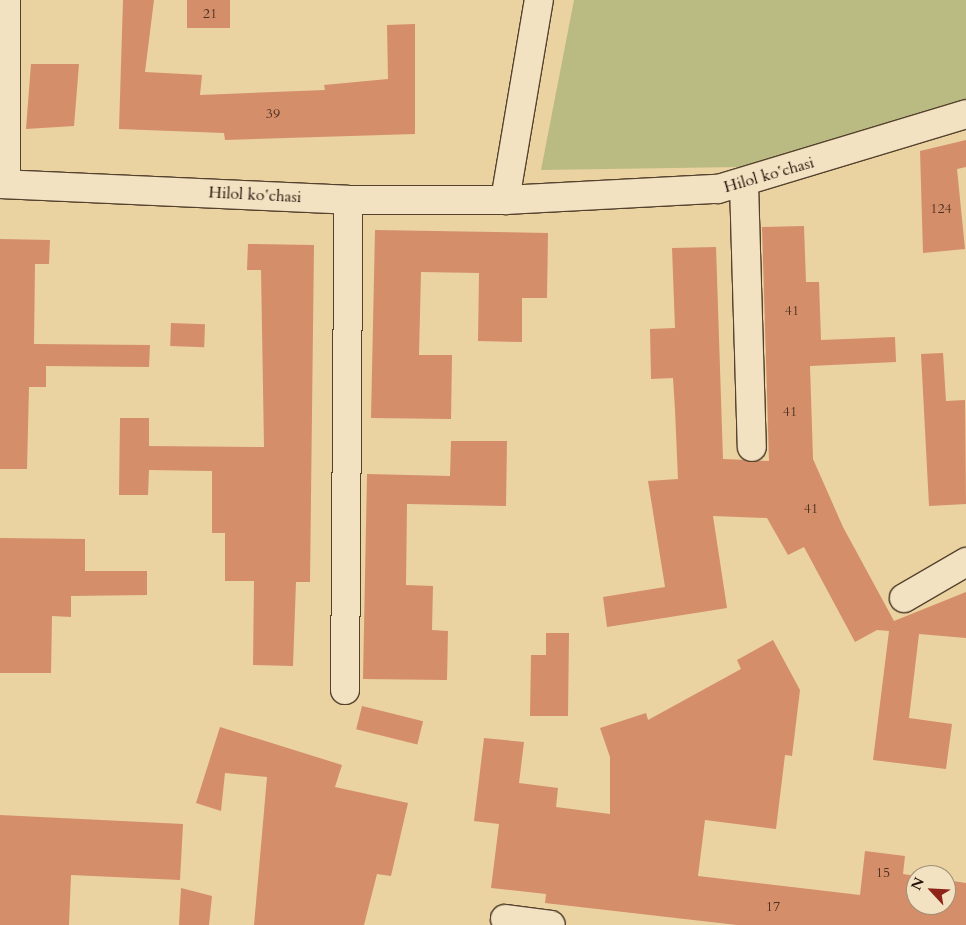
<!DOCTYPE html>
<html>
<head>
<meta charset="utf-8">
<style>
  body { margin:0 }
  #map { position:relative; width:966px; height:925px; overflow:hidden; background:#ebd2a1; font-family:Cardo,serif }
  div>[style] { position:absolute }
  [style*='--x'] { left:calc(var(--x)*1px); top:calc(var(--y)*1px); width:calc(var(--w)*1px); rotate:calc(var(--a)*1deg) }
  .green>* { inset:0; background:#babb83 }
  .building>* { inset:0; background:#d48e6a; transform-origin:0 0 }
  .roads { filter:drop-shadow(1px 0 #55422e) drop-shadow(-1px 0 #55422e) drop-shadow(0 1px #55422e) drop-shadow(0 -1px #55422e) }
  .minor>* { height:28px; margin:-14px; padding:0 14px; transform-origin:14px; border-radius:14px; background:#f2e2c2 }
  span { translate:-50% -50%; white-space:nowrap; text-align:center; line-height:1.15; -webkit-text-stroke:4px #f2e2c2; paint-order:stroke }
  .number-label { font-size:14px; color:#4f3120 }
  .number-label span { -webkit-text-stroke-width:0 }
  .street-label { font-size:16px; color:#231208 }
  .north { position:absolute; left:906px; top:865px; width:50px; height:50px; box-sizing:border-box; background:#f2e2c2; border:1px solid #9f8f78; border-radius:50%; rotate:295deg; font-size:14px; font-weight:700; line-height:20px; text-align:center; color:#231208 }
  .north::after { content:''; display:block; margin:auto; width:18px; height:22px; background:#8f2418; clip-path:polygon(50% 0,100% 100%,50% 72%,0 100%) }
</style>
</head>
<body>
<div id="map">
  <div class="green">
    <div style="clip-path:polygon(574px 0,966px 0,966px 103px,739px 167px,541px 170px)"></div>
  </div>
  <div class="building">
    <div style="clip-path:polygon(123px 0,154px 0,145px 72px,202px 75px,200px 95px,325px 90px,324px 85px,388px 79px,387px 25px,415px 24px,415px 134px,225px 140px,224px 133px,119px 129px)"></div>
    <div style="left:187px;top:0;width:43px;height:28px"></div>
    <div style="clip-path:polygon(31px 64px,79px 64px,74px 126px,26px 129px)"></div>
    <div style="clip-path:polygon(966px 140px,966px 167px,957px 169px,965px 249px,923px 253px,920px 151px)"></div>
    <div style="clip-path:polygon(804px 226px,806px 282px,819px 282px,821px 340px,895px 337px,896px 362px,810px 366px,813px 459px,843px 527px,894px 621px,889px 623px,966px 592px,966px 638px,919px 634px,909px 718px,952px 724px,946px 769px,873px 760px,889px 631px,877px 630px,855px 642px,804px 547px,788px 555px,767px 518px,713px 516px,727px 608px,607px 627px,603px 597px,665px 587px,648px 481px,678px 479px,675px 410px,673px 378px,651px 379px,650px 329px,675px 328px,672px 248px,716px 247px,723px 459px,769px 461px,762px 227px)"></div>
    <div style="clip-path:polygon(375px 230px,548px 233px,547px 298px,522px 298px,522px 342px,478px 341px,479px 273px,421px 272px,419px 355px,452px 355px,451px 419px,371px 418px)"></div>
    <div style="clip-path:polygon(0 239px,50px 240px,49px 264px,35px 264px,34px 344px,150px 345px,149px 367px,46px 366px,46px 387px,29px 387px,27px 469px,0 469px)"></div>
    <div style="clip-path:polygon(248px 244px,314px 245px,310px 582px,296px 582px,293px 666px,253px 665px,254px 581px,225px 581px,225px 533px,212px 533px,212px 471px,149px 470px,148px 495px,119px 495px,120px 418px,149px 418px,149px 446px,264px 447px,261px 270px,247px 270px)"></div>
    <div style="left:171px;top:323px;width:34px;height:23px;rotate:2deg"></div>
    <div style="clip-path:polygon(943px 353px,946px 401px,965px 400px,966px 504px,929px 506px,921px 354px)"></div>
    <div style="clip-path:polygon(451px 441px,507px 441px,506px 506px,407px 504px,406px 585px,433px 586px,432px 630px,448px 631px,447px 680px,363px 679px,367px 474px,450px 476px)"></div>
    <div style="clip-path:polygon(0 538px,85px 539px,85px 571px,147px 571px,147px 595px,71px 596px,71px 617px,52px 616px,51px 673px,0 673px)"></div>
    <div style="clip-path:polygon(546px 633px,569px 633px,568px 716px,530px 716px,531px 655px,546px 655px)"></div>
    <div style="clip-path:polygon(773px 640px,800px 690px,792px 756px,785px 755px,776px 829px,705px 820px,698px 876px,860px 895px,865px 851px,905px 856px,903px 874px,916px 876px,916px 905px,946px 905px,946px 880px,966px 883px,966px 925px,737px 925px,545px 903px,546px 894px,491px 888px,499px 824px,474px 821px,484px 738px,524px 742px,519px 783px,558px 788px,556px 807px,610px 814px,610px 757px,600px 728px,646px 713px,648px 720px,741px 669px,737px 660px)"></div>
    <div style="left:362px;top:706px;width:63px;height:24px;rotate:14deg"></div>
    <div style="clip-path:polygon(220px 727px,342px 765px,335px 787px,408px 803px,391px 876px,377px 874px,364px 925px,254px 925px,267px 777px,225px 773px,221px 811px,196px 803px)"></div>
    <div style="clip-path:polygon(0 815px,183px 824px,180px 880px,71px 875px,69px 925px,0 925px)"></div>
    <div style="clip-path:polygon(181px 888px,212px 896px,209px 925px,179px 925px)"></div>
  </div>
  <div class="roads">
    <div class="minor">
      <div style="--x:6;--y:183;--w:183;--a:-90"></div>
      <div style="--x:0;--y:184;--w:348;--a:2.6"></div>
      <div style="--x:348;--y:200;--w:157;--a:0"></div>
      <div style="--x:505;--y:200;--w:213;--a:-3"></div>
      <div style="--x:718;--y:189;--w:259;--a:-16.8"></div>
      <div style="--x:744;--y:184;--w:263;--a:88.3"></div>
      <div style="--x:505;--y:200;--w:203;--a:-80.4"></div>
      <div style="--x:904;--y:598;--w:72;--a:-30.1"></div>
      <div style="--x:345;--y:690;--w:490;--a:-89.6"></div>
      <div style="--x:505;--y:919;--w:46;--a:7.4"></div>
    </div>
  </div>
  <div class="number-label">
    <span style="left:210px;top:14px">21</span>
    <span style="left:273px;top:114px">39</span>
    <span style="left:941px;top:209px">124</span>
    <span style="left:792px;top:311px">41</span>
    <span style="left:790px;top:412px">41</span>
    <span style="left:811px;top:509px">41</span>
    <span style="left:883px;top:873px">15</span>
    <span style="left:773px;top:907px">17</span>
  </div>
  <div class="street-label">
    <span style="left:769px;top:175px;rotate:-16deg">Hilol koʻchasi</span>
    <span style="left:255px;top:195px;rotate:3deg">Hilol koʻchasi</span>
  </div>
  <div class="north">N</div>
</div>
</body>
</html>
